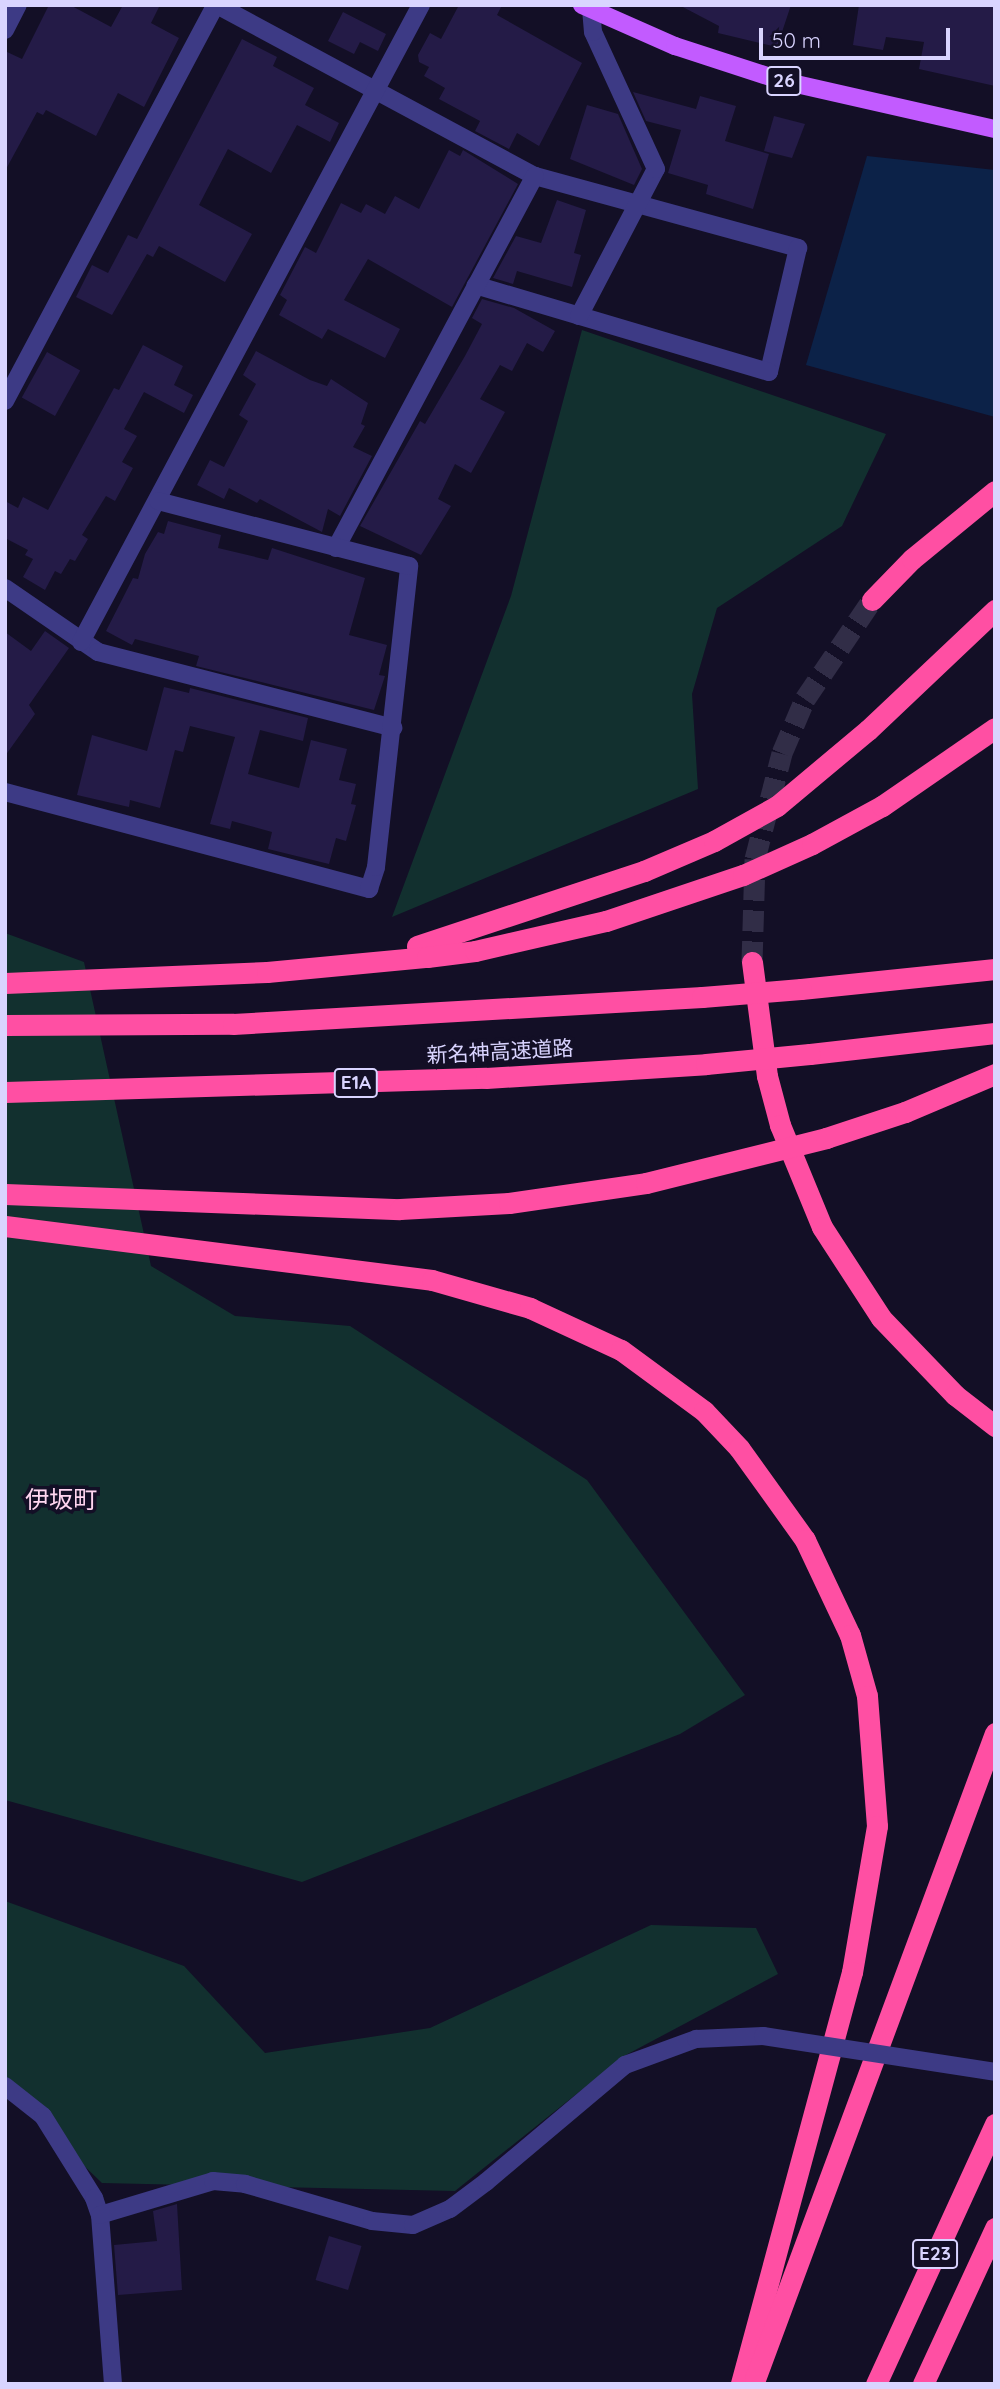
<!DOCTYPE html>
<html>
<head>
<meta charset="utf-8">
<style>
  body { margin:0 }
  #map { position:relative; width:1000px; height:2389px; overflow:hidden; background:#130f26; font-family:Quicksand,"Noto Sans JP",sans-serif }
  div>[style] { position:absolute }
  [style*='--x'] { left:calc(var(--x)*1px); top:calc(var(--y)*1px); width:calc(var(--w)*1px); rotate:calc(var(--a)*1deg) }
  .green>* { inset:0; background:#12302f }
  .water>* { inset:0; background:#0c2248 }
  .building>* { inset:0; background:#241b47; transform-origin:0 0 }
  .motorway-tunnel>* { height:21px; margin-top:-10.5px; transform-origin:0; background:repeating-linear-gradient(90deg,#312d47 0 21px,transparent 0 31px) }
  .minor>* { height:18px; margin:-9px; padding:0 9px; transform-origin:9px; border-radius:9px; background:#3d3a85 }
  .primary>* { height:18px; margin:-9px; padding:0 9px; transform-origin:9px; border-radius:9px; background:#c25bff }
  .motorway>* { height:21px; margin:-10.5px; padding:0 10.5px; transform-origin:10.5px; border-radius:10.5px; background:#ff4fa3 }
  .minor-bridge>* { height:18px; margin:-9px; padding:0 9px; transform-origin:9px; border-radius:9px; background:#3d3a85 }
  .motorway-bridge>* { height:21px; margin:-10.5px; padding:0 10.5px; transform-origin:10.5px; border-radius:10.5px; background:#ff4fa3 }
  span { translate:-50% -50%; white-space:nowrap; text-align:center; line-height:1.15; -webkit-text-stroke:7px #130f26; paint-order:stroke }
  .shield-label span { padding:2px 5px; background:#130f26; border:2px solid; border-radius:5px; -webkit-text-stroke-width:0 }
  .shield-label { font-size:19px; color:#d9d4ff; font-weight:700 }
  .street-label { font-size:21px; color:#d9d4ff }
  .quarter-label { font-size:24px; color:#ffd6f0 }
  .frame { position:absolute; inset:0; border:7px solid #d9d4ff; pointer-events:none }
  .scale { position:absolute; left:759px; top:28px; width:191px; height:32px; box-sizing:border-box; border:4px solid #d9d4ff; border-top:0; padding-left:9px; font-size:21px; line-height:24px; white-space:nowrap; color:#d9d4ff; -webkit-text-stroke:5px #130f26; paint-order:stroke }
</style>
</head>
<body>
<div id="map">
  <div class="green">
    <div style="clip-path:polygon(582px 330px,886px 434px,842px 526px,717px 608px,692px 694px,698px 789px,392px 917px,511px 596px)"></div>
    <div style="clip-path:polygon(5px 933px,84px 962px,151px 1266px,235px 1316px,350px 1326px,587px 1480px,745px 1695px,680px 1734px,302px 1882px,5px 1800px)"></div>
    <div style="clip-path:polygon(5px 1901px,184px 1966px,265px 2053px,430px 2028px,651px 1925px,756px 1928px,778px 1974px,624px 2056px,455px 2191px,102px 2183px,5px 2090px)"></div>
  </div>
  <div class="water">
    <div style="clip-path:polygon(867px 156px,995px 170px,995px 417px,806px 365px)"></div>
  </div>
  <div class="building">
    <div style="clip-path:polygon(49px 5px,70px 5px,111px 27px,123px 5px,160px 5px,151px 23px,179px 38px,144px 107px,118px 93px,96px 136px,46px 110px,43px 115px,37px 112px,5px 171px,5px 51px,22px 59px)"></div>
    <div style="clip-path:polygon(459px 5px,502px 5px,497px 15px,582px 63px,539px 146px,517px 133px,509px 149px,475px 131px,480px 121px,439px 99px,445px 88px,424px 76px,429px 67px,419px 62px,418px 55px,430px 33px,441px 39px)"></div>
    <div style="clip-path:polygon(679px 5px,791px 5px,777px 47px,718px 33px,719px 26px)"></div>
    <div style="clip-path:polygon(859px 5px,995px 5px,995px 86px,919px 69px,924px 42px,886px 37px,883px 50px,853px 45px)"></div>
    <div style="clip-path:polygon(343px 12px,386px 34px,378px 51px,360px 42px,354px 54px,328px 41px)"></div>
    <div style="clip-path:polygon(242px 39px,277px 57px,273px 66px,314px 88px,305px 105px,339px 123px,330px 142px,297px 125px,271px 173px,228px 149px,199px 205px,252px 234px,225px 282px,159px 246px,153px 257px,147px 254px,112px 315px,76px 297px,92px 265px,108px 273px,128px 235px,137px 239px)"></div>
    <div style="clip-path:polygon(633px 92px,696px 109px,700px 96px,736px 106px,725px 141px,769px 154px,753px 209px,706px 194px,708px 185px,668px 173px,681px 130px,646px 121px)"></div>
    <div style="clip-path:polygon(587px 105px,618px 114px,642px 169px,634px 185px,570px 159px)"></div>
    <div style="clip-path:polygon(774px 116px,805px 124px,792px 158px,764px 151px)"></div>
    <div style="clip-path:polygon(449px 150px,460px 156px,463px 150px,518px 184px,452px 307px,368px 259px,344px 300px,400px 329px,385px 358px,328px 329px,322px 339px,279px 315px,287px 300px,280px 295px,305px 247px,316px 253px,341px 203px,361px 213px,366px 204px,385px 214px,395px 196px,419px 209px)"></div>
    <div style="clip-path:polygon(557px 200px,586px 210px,574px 253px,581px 255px,572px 287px,517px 271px,513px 284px,493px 278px,516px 236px,541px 243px)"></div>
    <div style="clip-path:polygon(482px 299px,514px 308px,555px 331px,543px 352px,527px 343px,512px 371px,500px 365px,480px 399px,505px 412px,471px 473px,455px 464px,438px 499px,451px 506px,421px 555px,360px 526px,420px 421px,425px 424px,465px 356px,482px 324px,472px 318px)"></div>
    <div style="clip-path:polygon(143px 345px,183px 366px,174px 385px,193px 395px,184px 413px,144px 392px,124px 429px,137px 436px,122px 462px,133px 468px,115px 501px,106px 496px,82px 535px,88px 539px,75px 561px,70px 559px,61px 574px,55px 571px,45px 590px,23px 577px,33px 559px,25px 555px,28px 550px,5px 538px,5px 501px,18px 508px,23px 497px,48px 510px,114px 388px,119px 390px)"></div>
    <div style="clip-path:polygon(256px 351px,310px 380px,327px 386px,331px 379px,368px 403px,361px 424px,365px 426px,353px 447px,372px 456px,340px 516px,328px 509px,322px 532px,260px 499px,257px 503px,229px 488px,224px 499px,197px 485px,210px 460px,224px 467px,248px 421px,239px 415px,256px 384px,243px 375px)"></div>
    <div style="left:47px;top:352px;width:38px;height:52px;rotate:29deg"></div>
    <div style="clip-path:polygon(168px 521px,221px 535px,218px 548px,268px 560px,272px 548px,365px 578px,349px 635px,387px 645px,379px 675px,385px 676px,374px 710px,196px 666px,199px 656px,135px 639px,132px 645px,106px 631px,133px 578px,138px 579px,145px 554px,158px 532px,164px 534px)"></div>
    <div style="clip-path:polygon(45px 631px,69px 648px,29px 705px,35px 714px,5px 756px,5px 632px,31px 651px)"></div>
    <div style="clip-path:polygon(164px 687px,189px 693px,190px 688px,308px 718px,303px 741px,260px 730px,248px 774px,299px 788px,311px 740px,347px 749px,339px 780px,356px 784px,351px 804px,356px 805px,346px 841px,336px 838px,329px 864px,268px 849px,272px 832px,232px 821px,230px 829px,210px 824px,235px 737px,190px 726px,183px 752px,175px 750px,160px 808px,130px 800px,129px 807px,77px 795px,92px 735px,147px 751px)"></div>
    <div style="clip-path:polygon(177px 2204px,182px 2290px,118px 2295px,114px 2245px,157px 2241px,153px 2211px)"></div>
    <div style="left:329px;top:2236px;width:34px;height:46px;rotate:17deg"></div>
  </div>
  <div class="motorway-tunnel">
    <div style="--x:752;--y:962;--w:103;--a:-88.3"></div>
    <div style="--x:755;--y:859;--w:109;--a:-75.7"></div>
    <div style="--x:782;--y:753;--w:59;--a:-66.9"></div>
    <div style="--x:805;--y:699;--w:120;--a:-55.9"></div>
  </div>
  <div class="minor">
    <div style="--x:217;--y:5;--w:361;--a:28.3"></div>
    <div style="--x:535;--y:176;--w:273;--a:15.3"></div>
    <div style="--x:798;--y:248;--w:127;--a:103.2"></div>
    <div style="--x:769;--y:372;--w:306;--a:-163.5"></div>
    <div style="--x:5;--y:30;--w:28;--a:-63"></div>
    <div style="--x:579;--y:316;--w:166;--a:-62.4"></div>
    <div style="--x:656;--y:169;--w:151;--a:-114.7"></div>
    <div style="--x:593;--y:32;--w:22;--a:-95"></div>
    <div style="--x:5;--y:401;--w:449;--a:-62"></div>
    <div style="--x:336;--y:548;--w:422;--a:-61.9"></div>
    <div style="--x:5;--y:588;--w:113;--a:34.5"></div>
    <div style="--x:98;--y:652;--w:305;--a:14.4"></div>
    <div style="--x:81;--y:642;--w:722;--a:-61.91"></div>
    <div style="--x:5;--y:792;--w:377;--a:14.9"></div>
    <div style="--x:369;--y:889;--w:23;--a:-72"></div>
    <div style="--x:376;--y:867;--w:303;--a:-83.7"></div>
    <div style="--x:409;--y:566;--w:259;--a:-165.5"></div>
    <div style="--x:5;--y:2086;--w:48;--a:38.3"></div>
    <div style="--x:43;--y:2116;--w:97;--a:58.1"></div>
    <div style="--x:94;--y:2198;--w:18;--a:71"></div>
    <div style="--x:100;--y:2215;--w:169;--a:85.6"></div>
    <div style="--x:100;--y:2215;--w:118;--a:-16.7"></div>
    <div style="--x:213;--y:2181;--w:32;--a:5"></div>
    <div style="--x:245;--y:2184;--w:132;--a:16.2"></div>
    <div style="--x:372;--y:2221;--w:41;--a:5.6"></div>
    <div style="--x:413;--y:2225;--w:40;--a:-23.4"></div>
    <div style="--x:450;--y:2209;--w:45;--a:-36.9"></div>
    <div style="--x:486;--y:2182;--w:182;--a:-40.1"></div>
    <div style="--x:625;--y:2065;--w:76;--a:-20.1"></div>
    <div style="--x:696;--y:2039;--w:67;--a:-2.6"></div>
  </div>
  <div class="primary">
    <div style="--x:582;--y:5;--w:102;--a:23.8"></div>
    <div style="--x:675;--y:46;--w:114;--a:18"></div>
    <div style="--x:783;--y:81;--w:217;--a:12.8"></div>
  </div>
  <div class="motorway">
    <div style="--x:872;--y:600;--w:57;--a:-45.7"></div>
    <div style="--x:912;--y:559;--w:107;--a:-39.3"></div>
    <div style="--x:417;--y:946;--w:239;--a:-18.3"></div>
    <div style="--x:644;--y:871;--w:76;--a:-23.2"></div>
    <div style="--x:714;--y:841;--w:72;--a:-29.1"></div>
    <div style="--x:777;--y:806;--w:119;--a:-39.9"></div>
    <div style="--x:868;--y:730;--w:175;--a:-43.4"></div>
    <div style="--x:752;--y:962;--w:115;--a:82.5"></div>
    <div style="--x:767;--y:1076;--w:51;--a:75.1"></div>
    <div style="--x:780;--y:1125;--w:110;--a:67.6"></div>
    <div style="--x:822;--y:1227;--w:108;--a:57"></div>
    <div style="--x:881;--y:1318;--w:107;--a:46.1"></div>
    <div style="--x:955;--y:1395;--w:51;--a:37.8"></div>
    <div style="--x:5;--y:983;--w:262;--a:-2.4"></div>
    <div style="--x:267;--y:972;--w:161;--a:-5.4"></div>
    <div style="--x:427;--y:957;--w:48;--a:-7.1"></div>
    <div style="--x:475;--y:951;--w:134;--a:-12.9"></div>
    <div style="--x:606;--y:921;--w:145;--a:-18.6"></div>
    <div style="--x:743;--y:875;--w:76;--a:-24.2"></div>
    <div style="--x:812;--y:844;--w:80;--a:-28.5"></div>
    <div style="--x:882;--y:806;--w:137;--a:-34.6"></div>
    <div style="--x:801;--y:989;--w:195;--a:-5.9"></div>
    <div style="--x:5;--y:1025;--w:228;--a:-0.3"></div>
    <div style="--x:233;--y:1024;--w:470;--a:-3.3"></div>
    <div style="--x:810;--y:1054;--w:186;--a:-6.5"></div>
    <div style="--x:5;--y:1092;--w:481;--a:-1.7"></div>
    <div style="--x:486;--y:1078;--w:220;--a:-3.6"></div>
    <div style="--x:5;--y:1194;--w:395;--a:2.2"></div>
    <div style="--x:400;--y:1209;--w:109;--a:-3.2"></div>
    <div style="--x:509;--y:1203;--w:138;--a:-8.3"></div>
    <div style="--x:5;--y:1226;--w:430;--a:7.2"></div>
    <div style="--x:432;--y:1280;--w:102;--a:15.9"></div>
    <div style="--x:530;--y:1308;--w:100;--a:24.8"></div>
    <div style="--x:621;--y:1350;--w:103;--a:36.3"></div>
    <div style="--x:704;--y:1411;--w:51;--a:46.6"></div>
    <div style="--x:739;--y:1448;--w:113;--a:54.3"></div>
    <div style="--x:805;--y:1540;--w:105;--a:64.7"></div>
    <div style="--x:850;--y:1635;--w:63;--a:74.4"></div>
    <div style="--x:867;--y:1696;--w:130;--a:85.6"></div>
    <div style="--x:877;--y:1826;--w:148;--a:99.7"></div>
    <div style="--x:852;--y:1972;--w:427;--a:105.1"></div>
    <div style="--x:755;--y:2379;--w:689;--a:-69.62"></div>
    <div style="--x:876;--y:2384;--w:286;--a:-65.4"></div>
    <div style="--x:923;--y:2384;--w:172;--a:-65.2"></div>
  </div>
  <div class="minor-bridge">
    <div style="--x:763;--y:2036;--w:235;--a:8.8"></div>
  </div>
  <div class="motorway-bridge">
    <div style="--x:702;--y:997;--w:99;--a:-4.6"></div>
    <div style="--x:706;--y:1064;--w:104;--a:-5.5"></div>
    <div style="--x:646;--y:1183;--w:186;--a:-14"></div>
    <div style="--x:826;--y:1138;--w:83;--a:-18.2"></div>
    <div style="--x:905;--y:1112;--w:98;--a:-22.9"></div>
  </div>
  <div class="shield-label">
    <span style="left:784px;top:81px">26</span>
    <span style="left:356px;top:1083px">E1A</span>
    <span style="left:935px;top:2254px">E23</span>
  </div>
  <div class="street-label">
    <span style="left:500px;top:1051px;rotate:-3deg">新名神高速道路</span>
  </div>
  <div class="quarter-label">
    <span style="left:61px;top:1500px">伊坂町</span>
  </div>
  <div class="frame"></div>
  <div class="scale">50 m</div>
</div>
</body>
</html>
